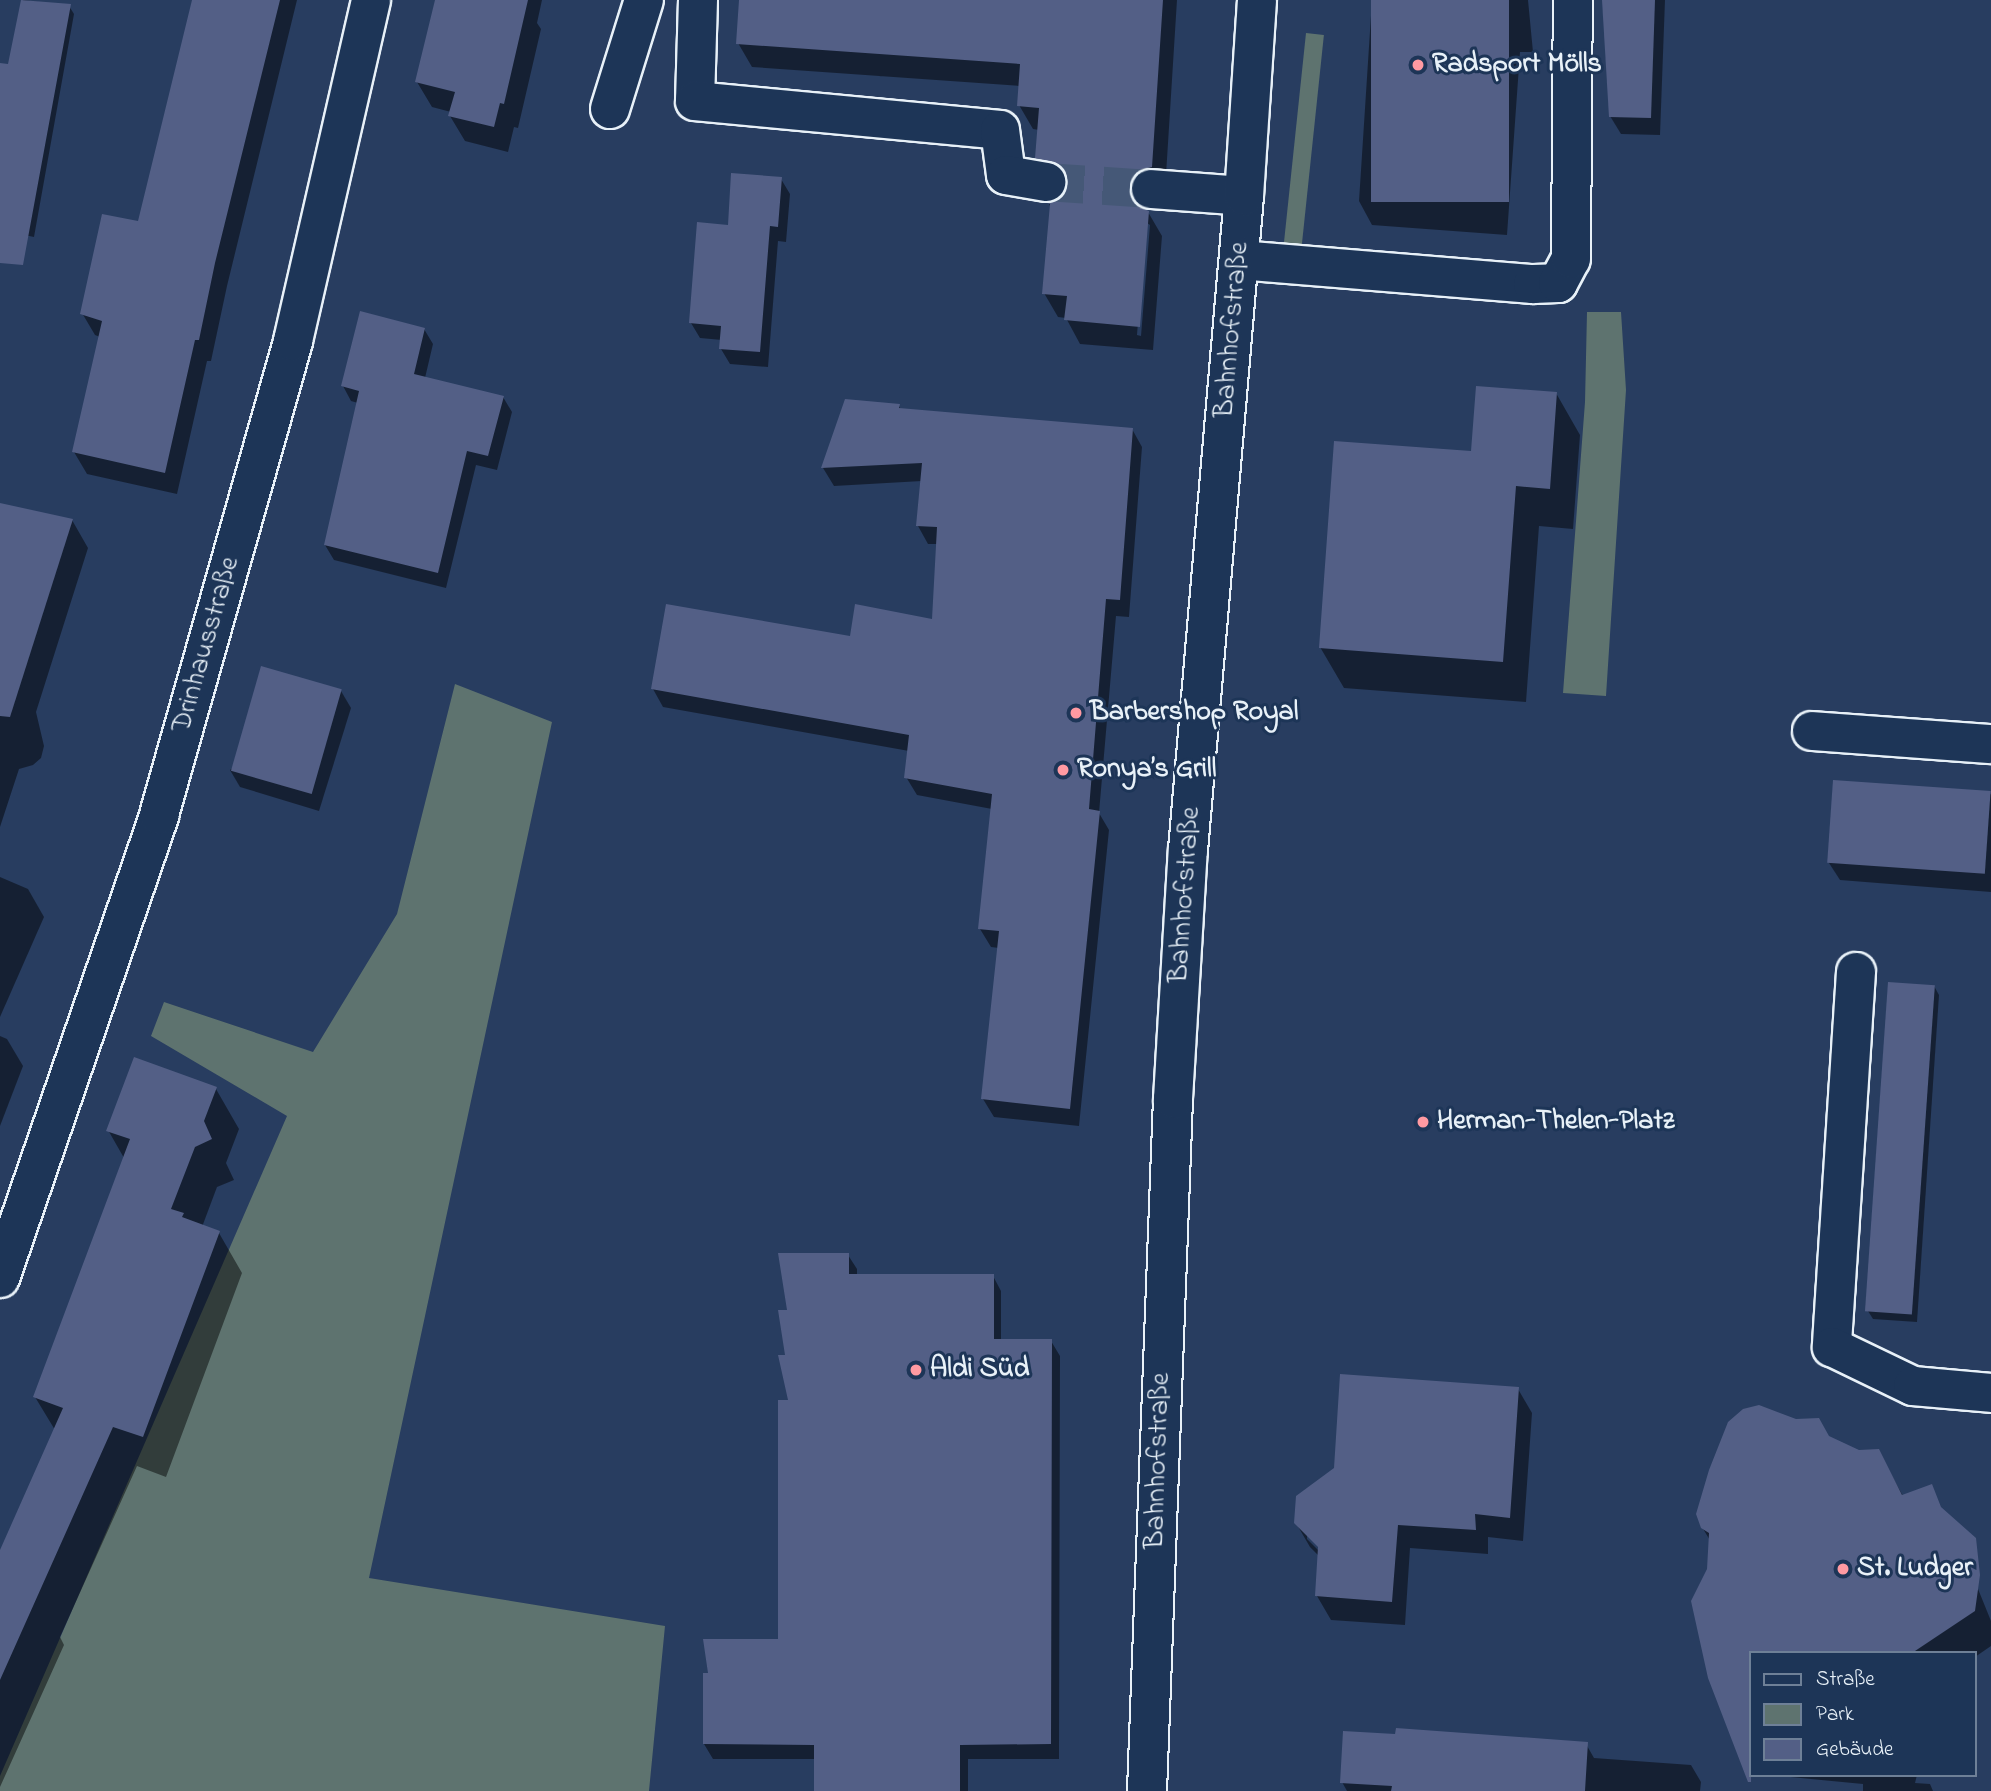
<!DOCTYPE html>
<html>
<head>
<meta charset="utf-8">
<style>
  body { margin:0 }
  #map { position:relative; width:1991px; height:1791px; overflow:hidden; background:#283d60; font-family:"Indie Flower",sans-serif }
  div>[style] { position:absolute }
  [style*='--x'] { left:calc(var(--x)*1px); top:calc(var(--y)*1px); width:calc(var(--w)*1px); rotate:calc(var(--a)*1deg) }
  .green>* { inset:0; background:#5e736f; transform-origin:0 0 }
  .shadow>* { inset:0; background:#0007 }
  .building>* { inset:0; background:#535f86; transform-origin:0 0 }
  .minor-tunnel>* { height:38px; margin-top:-19px; transform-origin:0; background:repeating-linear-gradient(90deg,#455877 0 38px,transparent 0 57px) }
  .roads { filter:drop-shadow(2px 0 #e8f1f8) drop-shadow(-2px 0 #e8f1f8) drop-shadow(0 2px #e8f1f8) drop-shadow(0 -2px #e8f1f8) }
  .minor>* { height:38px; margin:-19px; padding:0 19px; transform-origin:19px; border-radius:19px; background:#1d3557 }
  .major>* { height:38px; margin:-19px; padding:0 19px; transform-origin:19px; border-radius:19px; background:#1d3557 }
  .dots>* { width:19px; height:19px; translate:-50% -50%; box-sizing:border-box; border:4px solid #1d3557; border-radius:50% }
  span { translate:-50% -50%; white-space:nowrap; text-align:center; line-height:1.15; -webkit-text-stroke:6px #1d3557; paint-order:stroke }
  .poi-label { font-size:28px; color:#e8f1f8; font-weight:700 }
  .left { translate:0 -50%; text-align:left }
  .street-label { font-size:28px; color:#e8f1f8 }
  .legend { position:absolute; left:1749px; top:1651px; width:228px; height:126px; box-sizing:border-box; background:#1d3557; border:2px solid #6e8097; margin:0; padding:9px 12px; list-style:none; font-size:21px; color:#e8f1f8 }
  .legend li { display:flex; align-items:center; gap:14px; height:35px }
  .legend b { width:35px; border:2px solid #6e8097 }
</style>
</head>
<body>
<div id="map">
  <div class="green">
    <div style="left:1306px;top:33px;width:18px;height:215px;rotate:6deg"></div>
    <div style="clip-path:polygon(1587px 312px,1621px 312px,1626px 390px,1606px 696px,1563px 693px,1585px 402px)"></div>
    <div style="clip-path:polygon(455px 684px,552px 722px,369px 1578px,665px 1626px,649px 1791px,0 1791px,0 1776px,287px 1116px,151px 1036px,164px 1002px,313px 1052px,397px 914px)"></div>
  </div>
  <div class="shadow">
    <div style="clip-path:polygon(23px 0,69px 6px,74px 14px,34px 237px,0 230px,0 64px,10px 66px)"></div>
    <div style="clip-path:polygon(194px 0,297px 0,227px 286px,211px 361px,207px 361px,177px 494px,87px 474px,74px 452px,100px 337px,95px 335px,82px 313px,140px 223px)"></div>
    <div style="clip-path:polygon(437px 0,542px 0,537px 23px,541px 29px,518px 128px,514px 127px,508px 152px,465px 141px,450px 116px,451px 112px,432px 107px,417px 82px)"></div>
    <div style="clip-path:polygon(evenodd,741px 0,1177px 0,1165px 191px,1146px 200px,1143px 210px,1148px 212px,1162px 236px,1153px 350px,1080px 344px,1066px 318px,1058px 317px,1044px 293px,1051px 208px,1049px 204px,1064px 198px,1069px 187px,1051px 182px,1037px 157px,1039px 130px,1033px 129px,1019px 105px,1021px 86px,752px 67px,738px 43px,741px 0,1146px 222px,1150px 225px,1141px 336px,1137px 335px,1146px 222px)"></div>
    <div style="clip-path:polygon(1372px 0,1528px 0,1533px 52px,1520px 52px,1507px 235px,1372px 225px,1359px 201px)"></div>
    <div style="clip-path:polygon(1604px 0,1665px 0,1660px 135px,1621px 134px,1610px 116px)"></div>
    <div style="clip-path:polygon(781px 179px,790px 194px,786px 242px,778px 241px,768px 367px,730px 364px,721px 349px,722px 340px,700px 338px,691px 323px,729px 227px)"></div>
    <div style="clip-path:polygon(424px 329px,433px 344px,425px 378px,503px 397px,512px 412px,497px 470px,476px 465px,446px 588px,334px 560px,325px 545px,358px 403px,351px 401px,343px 386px)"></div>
    <div style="clip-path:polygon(1556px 393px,1580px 435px,1573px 529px,1539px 526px,1526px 702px,1344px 688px,1320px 647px,1473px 453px)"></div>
    <div style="clip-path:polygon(899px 406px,901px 410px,1132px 429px,1142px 447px,1129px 617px,1116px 616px,1099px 813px,1109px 830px,1079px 1126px,994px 1117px,983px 1099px,999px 948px,991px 947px,980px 929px,992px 809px,917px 795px,906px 777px,909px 751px,663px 707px,653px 689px,933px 621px,938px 544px,928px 544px,918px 526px,922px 481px,834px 486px,823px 468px)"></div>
    <div style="clip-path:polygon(0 505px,72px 520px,88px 548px,36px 712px,44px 746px,41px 758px,33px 765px,19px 769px,0 827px)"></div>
    <div style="clip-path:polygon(341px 691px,351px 708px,319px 811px,240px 787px,230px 770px)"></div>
    <div style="clip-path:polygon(1991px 794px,1991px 892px,1840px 880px,1829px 863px)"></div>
    <div style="clip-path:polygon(0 877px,28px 889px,44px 917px,0 1017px)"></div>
    <div style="clip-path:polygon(1934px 986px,1939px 995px,1917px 1322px,1873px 1319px,1868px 1311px)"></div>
    <div style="clip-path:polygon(0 1036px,7px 1039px,23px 1066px,0 1126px)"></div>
    <div style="clip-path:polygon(216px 1089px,239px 1129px,226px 1163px,234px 1180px,217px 1187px,202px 1227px,219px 1233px,242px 1273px,166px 1477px,137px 1466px,60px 1637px,64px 1645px,0 1787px,0 1554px,55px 1430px,35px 1397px,124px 1158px,108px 1130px)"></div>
    <div style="clip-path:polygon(848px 1255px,857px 1269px,857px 1276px,993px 1276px,1001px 1291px,1001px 1341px,1051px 1341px,1060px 1356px,1059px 1759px,968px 1759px,968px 1791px,815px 1791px,815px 1759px,713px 1759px,704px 1744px,710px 1674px,780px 1640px,790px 1401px,789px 1312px)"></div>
    <div style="clip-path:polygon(evenodd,1518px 1389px,1532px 1413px,1523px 1541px,1488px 1537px,1488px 1554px,1410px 1548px,1405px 1625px,1331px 1620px,1317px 1596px,1320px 1557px,1310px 1547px,1296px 1523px,1518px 1389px,1307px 1534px,1326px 1552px,1323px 1555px,1307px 1539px,1307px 1534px)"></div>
    <div style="clip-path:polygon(1828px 1438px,1858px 1452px,1878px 1451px,1903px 1496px,1959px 1542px,1991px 1621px,1991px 1646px,1975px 1657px,1975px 1653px,1751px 1653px,1751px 1749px,1734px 1724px,1709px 1569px,1711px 1542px,1702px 1527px)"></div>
    <div style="clip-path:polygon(1586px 1744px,1594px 1758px,1691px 1765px,1701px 1782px,1700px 1791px,1347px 1791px,1342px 1782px)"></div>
    <div style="clip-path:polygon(1917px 1775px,1915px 1783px,1930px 1784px,1933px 1791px,1863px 1791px,1863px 1784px,1769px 1775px)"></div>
  </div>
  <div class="building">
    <div style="clip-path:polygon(21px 0,71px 4px,23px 265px,0 263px,0 63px,8px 64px)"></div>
    <div style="clip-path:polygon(192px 0,280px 0,215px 263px,199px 340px,195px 340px,165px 473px,72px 452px,102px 321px,80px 314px,102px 214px,138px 221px)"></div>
    <div style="clip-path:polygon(435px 0,528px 0,504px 104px,500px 103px,494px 127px,448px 116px,455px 92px,415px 82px)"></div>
    <div style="clip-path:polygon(739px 0,1163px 0,1152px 167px,1142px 169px,1133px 176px,1129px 188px,1132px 199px,1138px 207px,1149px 211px,1140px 327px,1064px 320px,1067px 296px,1042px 294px,1050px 204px,1047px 203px,1063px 195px,1067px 186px,1067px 175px,1059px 165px,1035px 158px,1039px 108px,1017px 106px,1020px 64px,736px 44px)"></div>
    <div style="left:1371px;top:0;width:138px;height:202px"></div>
    <div style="clip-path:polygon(1602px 0,1655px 0,1651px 118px,1609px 117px)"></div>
    <div style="clip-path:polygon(731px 173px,782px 177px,778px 227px,770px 226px,760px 352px,719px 349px,721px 326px,689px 323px,697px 222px,728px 225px)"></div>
    <div style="clip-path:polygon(360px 311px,425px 328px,414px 374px,504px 396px,488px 456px,467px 451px,438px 573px,324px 545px,359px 391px,341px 386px)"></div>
    <div style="clip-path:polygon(1476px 386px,1557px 392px,1550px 489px,1516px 486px,1503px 662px,1319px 648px,1334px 441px,1471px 451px)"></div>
    <div style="clip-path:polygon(845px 399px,900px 404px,899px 408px,1133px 428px,1120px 600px,1106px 599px,1089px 809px,1100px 811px,1070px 1109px,981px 1099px,999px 931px,978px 929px,992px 794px,904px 778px,909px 735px,651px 689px,666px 604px,850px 636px,855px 604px,932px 619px,937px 527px,916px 526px,922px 463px,821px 468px)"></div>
    <div style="clip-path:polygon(0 503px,73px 519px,10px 717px,0 716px)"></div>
    <div style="left:261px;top:666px;width:84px;height:109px;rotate:16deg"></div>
    <div style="left:1833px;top:780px;width:158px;height:83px;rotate:4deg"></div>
    <div style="left:1888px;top:982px;width:47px;height:330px;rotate:4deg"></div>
    <div style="clip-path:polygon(134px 1057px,217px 1087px,204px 1121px,212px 1139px,195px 1147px,171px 1209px,184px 1213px,182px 1217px,220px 1231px,143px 1437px,113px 1427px,0 1680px,0 1550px,63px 1408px,33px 1397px,130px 1139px,106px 1131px)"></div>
    <div style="clip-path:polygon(778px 1253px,849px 1253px,849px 1274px,994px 1274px,994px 1339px,1052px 1339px,1051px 1744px,960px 1745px,960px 1791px,814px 1791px,814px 1745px,703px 1744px,703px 1673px,708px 1673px,703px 1639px,778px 1639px,778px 1400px,788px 1400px,778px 1355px,785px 1355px,778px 1310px,787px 1310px)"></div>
    <div style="clip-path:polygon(1340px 1374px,1519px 1387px,1510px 1518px,1475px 1514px,1476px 1530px,1398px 1525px,1392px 1602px,1315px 1596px,1318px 1547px,1294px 1523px,1296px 1496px,1334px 1468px)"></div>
    <div style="clip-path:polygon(1759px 1405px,1796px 1419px,1819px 1418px,1829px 1436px,1859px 1450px,1879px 1449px,1902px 1495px,1932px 1484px,1941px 1507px,1976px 1538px,1980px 1575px,1975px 1611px,1912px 1653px,1751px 1653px,1751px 1782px,1748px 1782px,1708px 1678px,1691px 1601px,1707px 1569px,1709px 1533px,1701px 1528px,1696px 1514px,1709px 1470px,1728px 1422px,1743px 1409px)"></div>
    <div style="clip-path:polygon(1396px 1728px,1588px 1742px,1585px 1791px,1391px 1791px,1392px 1786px,1340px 1783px,1343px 1731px,1395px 1734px)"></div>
  </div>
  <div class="minor-tunnel">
    <div style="--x:1046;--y:182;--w:105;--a:3.8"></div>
  </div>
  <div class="roads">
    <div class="minor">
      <div style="--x:698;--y:0;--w:101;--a:91.7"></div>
      <div style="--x:695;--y:101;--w:306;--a:5.4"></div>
      <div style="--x:1000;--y:130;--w:45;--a:82.4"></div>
      <div style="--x:1006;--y:175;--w:41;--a:9.9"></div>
      <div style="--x:610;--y:109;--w:114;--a:-72.7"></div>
      <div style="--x:1151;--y:189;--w:93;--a:4.3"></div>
      <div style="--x:1239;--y:260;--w:295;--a:4.7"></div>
      <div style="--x:1533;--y:284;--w:25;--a:-2"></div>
      <div style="--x:1558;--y:283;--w:27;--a:-62"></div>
      <div style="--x:1571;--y:259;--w:259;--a:-89.6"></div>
      <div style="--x:1812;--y:731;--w:179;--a:4.2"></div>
      <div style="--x:1856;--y:972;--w:376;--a:93.7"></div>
      <div style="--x:1832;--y:1347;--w:90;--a:25.7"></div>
      <div style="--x:1913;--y:1386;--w:78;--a:5.1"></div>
      <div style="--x:0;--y:1278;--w:490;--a:-71"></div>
      <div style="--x:159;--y:815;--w:493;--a:-74.2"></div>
      <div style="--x:293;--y:341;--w:350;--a:-77.1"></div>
    </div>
    <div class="major">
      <div style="--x:1147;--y:1791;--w:692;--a:-87.85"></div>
      <div style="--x:1173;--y:1099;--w:249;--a:-86.6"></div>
      <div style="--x:1188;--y:850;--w:656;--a:-85.11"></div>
      <div style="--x:1244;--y:196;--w:196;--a:-86.2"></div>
    </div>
  </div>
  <div class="dots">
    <div style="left:1418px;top:65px;background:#ff9aa2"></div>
    <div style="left:1076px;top:713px;background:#ff9aa2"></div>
    <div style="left:1063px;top:770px;background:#ff9aa2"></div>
    <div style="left:1423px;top:1122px;background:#ff9aa2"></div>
    <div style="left:916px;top:1370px;background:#ff9aa2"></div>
    <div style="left:1843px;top:1569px;background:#ff9aa2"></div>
  </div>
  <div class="poi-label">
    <span class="left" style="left:1432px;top:65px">Radsport Mölls</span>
    <span class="left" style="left:1090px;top:713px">Barbershop Royal</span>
    <span class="left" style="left:1077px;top:770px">Ronya’s Grill</span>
    <span class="left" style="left:1437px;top:1122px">Herman-Thelen-Platz</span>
    <span class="left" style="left:930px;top:1370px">Aldi Süd</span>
    <span class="left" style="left:1857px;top:1569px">St. Ludger</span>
  </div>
  <div class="street-label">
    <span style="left:1233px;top:330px;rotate:-85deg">Bahnhofstraße</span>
    <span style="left:207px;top:645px;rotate:-74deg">Drinhausstraße</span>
    <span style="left:1186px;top:895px;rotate:-86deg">Bahnhofstraße</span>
    <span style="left:1159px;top:1461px;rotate:-88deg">Bahnhofstraße</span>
  </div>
  <ul class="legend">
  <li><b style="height:9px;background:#1d3557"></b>Straße</li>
  <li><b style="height:19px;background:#5e736f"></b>Park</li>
  <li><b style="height:19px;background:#535f86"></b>Gebäude</li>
  </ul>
</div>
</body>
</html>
